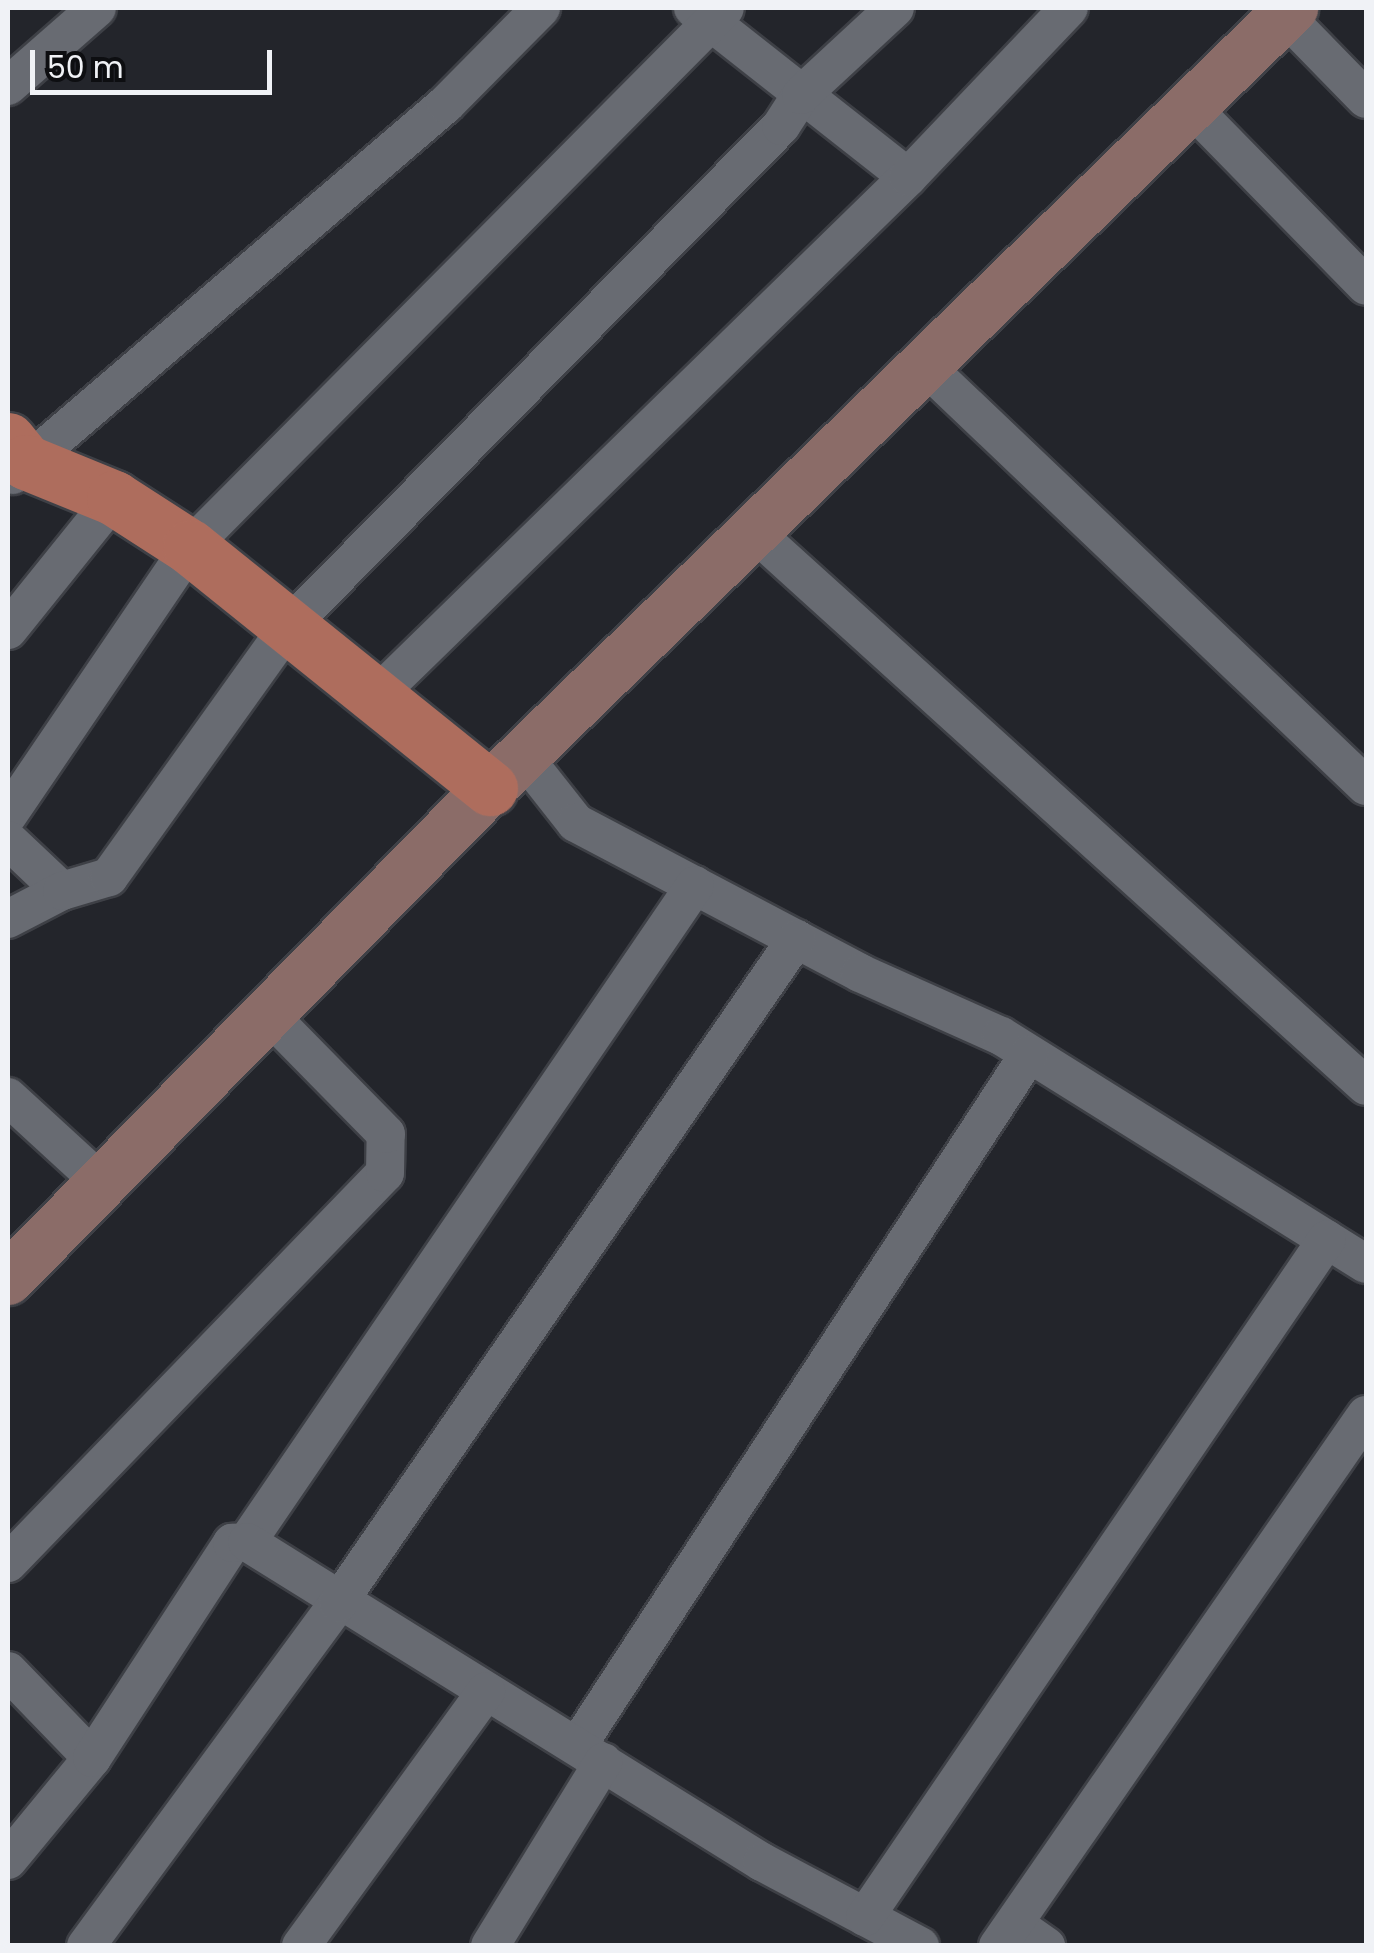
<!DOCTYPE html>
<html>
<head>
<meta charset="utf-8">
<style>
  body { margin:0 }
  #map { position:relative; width:1374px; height:1953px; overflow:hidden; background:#23252b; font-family:Poppins,sans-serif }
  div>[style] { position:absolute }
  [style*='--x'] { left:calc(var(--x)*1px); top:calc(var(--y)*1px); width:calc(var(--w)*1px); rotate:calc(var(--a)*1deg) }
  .roads { filter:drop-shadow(2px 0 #3e4046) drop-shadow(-2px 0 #3e4046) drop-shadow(0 2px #3e4046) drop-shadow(0 -2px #3e4046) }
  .street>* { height:38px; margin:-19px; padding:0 19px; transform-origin:19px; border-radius:19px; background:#686b72 }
  .secondary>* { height:52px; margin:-26px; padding:0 26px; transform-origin:26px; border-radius:26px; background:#8b6c68 }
  .primary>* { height:55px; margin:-27.5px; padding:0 27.5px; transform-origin:27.5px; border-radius:27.5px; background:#ae6d5d }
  span { translate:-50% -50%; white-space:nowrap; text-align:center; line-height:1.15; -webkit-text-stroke:10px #0d0e11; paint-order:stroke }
  .frame { position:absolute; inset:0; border:10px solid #f0f2f6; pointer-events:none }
  .scale { position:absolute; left:30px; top:50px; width:242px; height:45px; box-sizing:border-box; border:5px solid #f0f2f6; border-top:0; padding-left:12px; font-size:30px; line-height:35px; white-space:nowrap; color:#f0f2f6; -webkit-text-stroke:8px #0d0e11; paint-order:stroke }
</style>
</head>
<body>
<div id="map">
  <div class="roads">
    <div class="street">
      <div style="--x:693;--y:8;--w:273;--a:38.2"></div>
      <div style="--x:1284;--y:15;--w:117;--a:45.7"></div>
      <div style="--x:8;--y:86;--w:118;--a:-41.2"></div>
      <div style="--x:1189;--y:105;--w:253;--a:45.6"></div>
      <div style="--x:923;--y:364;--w:612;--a:43.61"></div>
      <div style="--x:13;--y:475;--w:570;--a:-40.59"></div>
      <div style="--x:446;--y:104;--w:135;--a:-45.3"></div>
      <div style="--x:752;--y:530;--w:828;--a:42.16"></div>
      <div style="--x:8;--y:630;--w:169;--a:-51.2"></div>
      <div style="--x:376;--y:696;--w:743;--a:-44.29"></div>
      <div style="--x:908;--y:177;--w:233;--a:-46.4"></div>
      <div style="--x:523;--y:756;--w:85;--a:51.7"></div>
      <div style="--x:576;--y:823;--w:321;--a:27.8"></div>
      <div style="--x:860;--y:973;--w:154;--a:24.1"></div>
      <div style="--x:1001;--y:1036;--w:430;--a:32"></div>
      <div style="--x:8;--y:815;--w:324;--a:-55.8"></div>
      <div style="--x:190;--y:547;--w:759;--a:-45.21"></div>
      <div style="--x:8;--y:840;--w:74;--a:43.4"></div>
      <div style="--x:8;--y:919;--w:61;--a:-27.4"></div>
      <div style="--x:62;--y:891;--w:49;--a:-16.6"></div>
      <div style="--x:109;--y:877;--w:309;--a:-54.4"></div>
      <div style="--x:289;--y:626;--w:701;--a:-45.46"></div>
      <div style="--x:781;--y:126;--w:37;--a:-57"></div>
      <div style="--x:801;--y:95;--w:128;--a:-42.8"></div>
      <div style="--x:8;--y:1097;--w:127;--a:42.5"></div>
      <div style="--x:247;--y:1542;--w:795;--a:-55.71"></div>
      <div style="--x:8;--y:1563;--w:542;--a:-45.97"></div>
      <div style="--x:385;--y:1173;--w:39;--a:-89"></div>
      <div style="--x:386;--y:1134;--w:168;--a:-134.5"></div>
      <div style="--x:8;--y:1671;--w:121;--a:46"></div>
      <div style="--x:578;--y:1745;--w:825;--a:-56.87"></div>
      <div style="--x:8;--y:1860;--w:132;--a:-50.5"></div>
      <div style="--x:92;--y:1758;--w:257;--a:-56.9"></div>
      <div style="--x:232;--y:1543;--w:15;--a:-4"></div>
      <div style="--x:247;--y:1542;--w:606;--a:31.86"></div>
      <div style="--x:762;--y:1862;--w:179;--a:28"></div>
      <div style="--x:865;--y:1917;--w:820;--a:-55.73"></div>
      <div style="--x:1016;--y:1925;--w:37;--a:35"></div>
      <div style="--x:86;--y:1946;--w:426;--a:-53.7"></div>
      <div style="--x:338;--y:1603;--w:807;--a:-55.4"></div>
      <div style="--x:301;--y:1946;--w:315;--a:-54"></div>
      <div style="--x:490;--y:1946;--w:216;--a:-58.4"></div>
      <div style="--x:998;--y:1946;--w:646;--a:-55.28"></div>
    </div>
    <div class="secondary">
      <div style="--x:8;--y:1279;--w:688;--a:-45.53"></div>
      <div style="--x:490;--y:788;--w:1119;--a:-44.2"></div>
    </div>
    <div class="primary">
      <div style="--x:8;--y:440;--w:28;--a:51"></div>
      <div style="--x:26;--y:462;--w:95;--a:22.2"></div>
      <div style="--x:114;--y:498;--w:90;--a:32.8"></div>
      <div style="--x:190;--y:547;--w:385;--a:38.8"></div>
    </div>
  </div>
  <div class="frame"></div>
  <div class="scale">50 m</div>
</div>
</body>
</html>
